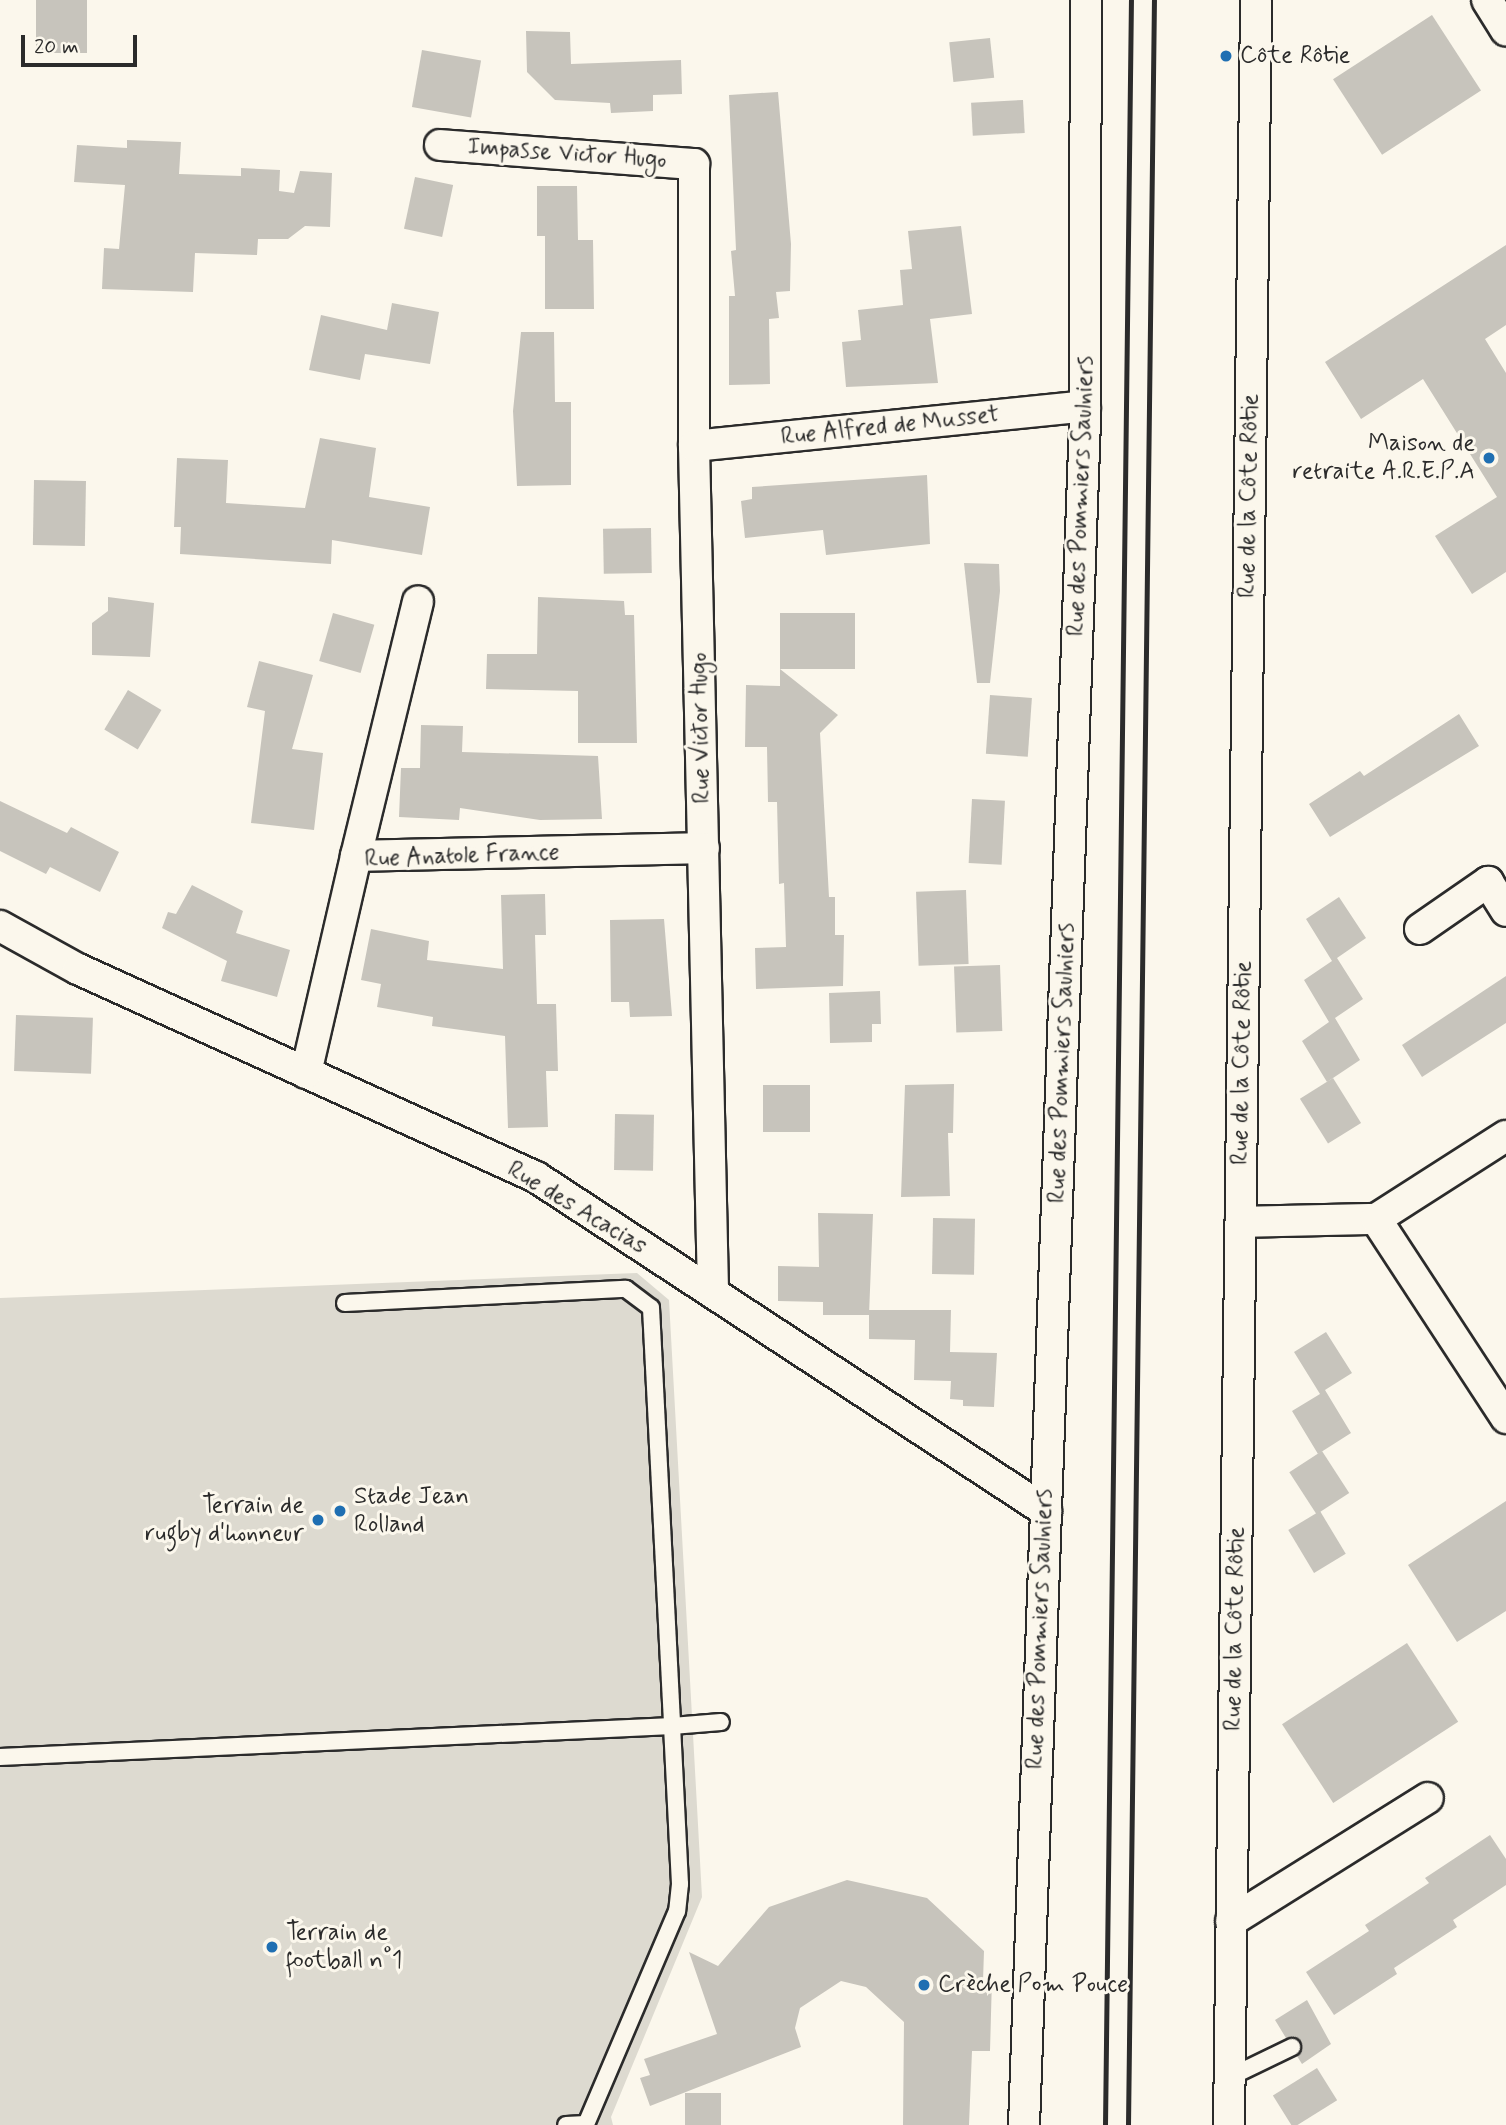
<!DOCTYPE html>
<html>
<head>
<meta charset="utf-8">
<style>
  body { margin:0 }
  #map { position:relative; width:1506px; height:2125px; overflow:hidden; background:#fbf7ec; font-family:Mynerve,sans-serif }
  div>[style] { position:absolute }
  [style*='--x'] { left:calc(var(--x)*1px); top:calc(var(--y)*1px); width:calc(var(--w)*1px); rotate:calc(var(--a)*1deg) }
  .green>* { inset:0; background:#dddad0 }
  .building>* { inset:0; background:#c7c4bc; transform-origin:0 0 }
  .roads { filter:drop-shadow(2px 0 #2b2b2b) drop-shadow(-2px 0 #2b2b2b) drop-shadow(0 2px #2b2b2b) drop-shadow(0 -2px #2b2b2b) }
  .lane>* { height:16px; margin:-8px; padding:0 8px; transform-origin:8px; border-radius:8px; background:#fbf7ec }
  .street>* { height:30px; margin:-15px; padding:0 15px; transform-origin:15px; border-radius:15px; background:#fbf7ec }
  .rail>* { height:5px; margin:-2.5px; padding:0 2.5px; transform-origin:2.5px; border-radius:2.5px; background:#2b2b2b }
  .dots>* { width:19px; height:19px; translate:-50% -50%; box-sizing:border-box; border:4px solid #fbf7ec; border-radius:50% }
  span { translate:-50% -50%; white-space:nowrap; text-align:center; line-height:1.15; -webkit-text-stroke:6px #fbf7ec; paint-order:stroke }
  .poi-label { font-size:24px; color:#2b2b2b }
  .left { translate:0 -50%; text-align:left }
  .right { translate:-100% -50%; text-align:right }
  .street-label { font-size:24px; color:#2b2b2b }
  .scale { position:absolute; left:21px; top:35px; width:116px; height:32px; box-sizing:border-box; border:4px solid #2b2b2b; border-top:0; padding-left:9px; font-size:21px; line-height:24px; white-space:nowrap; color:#2b2b2b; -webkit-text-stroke:5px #fbf7ec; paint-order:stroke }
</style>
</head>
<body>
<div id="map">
  <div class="green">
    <div style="clip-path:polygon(637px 1273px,669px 1300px,702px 1897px,611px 2117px,613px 2125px,0 2125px,0 1298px)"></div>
  </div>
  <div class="building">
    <div style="left:36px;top:0;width:51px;height:53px"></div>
    <div style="left:1432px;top:15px;width:90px;height:118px;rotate:57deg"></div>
    <div style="clip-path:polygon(526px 31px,570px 32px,571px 64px,681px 60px,682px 94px,653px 95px,653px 111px,611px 113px,610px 103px,555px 100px,527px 72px)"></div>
    <div style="left:990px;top:38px;width:40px;height:41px;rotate:84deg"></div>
    <div style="left:422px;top:50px;width:60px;height:58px;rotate:10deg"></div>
    <div style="clip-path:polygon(778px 92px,791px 244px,790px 291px,776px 292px,779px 318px,769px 319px,770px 384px,729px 385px,729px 296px,735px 296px,731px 251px,736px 250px,729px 95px)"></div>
    <div style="left:1023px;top:100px;width:33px;height:52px;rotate:87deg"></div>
    <div style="clip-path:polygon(127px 140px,181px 142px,179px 174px,241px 176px,241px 168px,280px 170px,279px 191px,294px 193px,300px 171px,332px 173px,330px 227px,305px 226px,288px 239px,258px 239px,257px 255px,195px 253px,193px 292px,102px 289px,104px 248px,119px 249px,125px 185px,74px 182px,77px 145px,127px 148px)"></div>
    <div style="left:415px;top:177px;width:39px;height:53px;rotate:12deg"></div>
    <div style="clip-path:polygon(537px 186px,577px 186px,578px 240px,593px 240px,594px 309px,545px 309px,545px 236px,537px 236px)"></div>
    <div style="clip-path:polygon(961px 226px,972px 314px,930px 319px,938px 383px,846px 387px,842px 342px,861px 340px,858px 310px,903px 305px,900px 270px,912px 269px,908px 231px)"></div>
    <div style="clip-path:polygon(1506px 245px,1506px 325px,1485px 339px,1506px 373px,1506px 572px,1472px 594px,1435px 536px,1497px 497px,1423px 379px,1361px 419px,1325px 362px)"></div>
    <div style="clip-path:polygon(392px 303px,439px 312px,430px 364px,365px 354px,360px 380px,309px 370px,321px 315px,387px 330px)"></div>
    <div style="clip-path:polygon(521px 332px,554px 332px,555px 402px,571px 402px,571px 485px,517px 486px,513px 411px)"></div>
    <div style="clip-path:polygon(320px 438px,376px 448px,369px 497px,430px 507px,422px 555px,332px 540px,331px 564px,180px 554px,181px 527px,174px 527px,177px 458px,228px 460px,226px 503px,305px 508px)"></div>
    <div style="clip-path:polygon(927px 475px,930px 544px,826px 555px,823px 530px,745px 538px,741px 501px,752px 499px,752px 487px)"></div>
    <div style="left:34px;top:480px;width:52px;height:65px;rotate:1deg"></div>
    <div style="left:651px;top:528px;width:45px;height:48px;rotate:89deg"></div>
    <div style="clip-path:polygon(964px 563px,999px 564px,1000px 591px,990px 683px,977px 683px)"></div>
    <div style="clip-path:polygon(108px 597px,154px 603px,150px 657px,92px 655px,92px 623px,108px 611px)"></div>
    <div style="clip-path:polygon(538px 597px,624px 601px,625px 615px,634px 615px,637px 743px,578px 743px,578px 691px,486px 689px,487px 654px,537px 654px)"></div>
    <div style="left:333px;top:613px;width:43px;height:50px;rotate:16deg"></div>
    <div style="left:780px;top:613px;width:75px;height:56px"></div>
    <div style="clip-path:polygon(259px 661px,313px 675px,292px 749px,323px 753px,314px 830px,251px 823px,265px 711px,247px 707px)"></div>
    <div style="clip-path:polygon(780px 669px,838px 715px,820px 733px,829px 897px,835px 897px,835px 935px,844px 935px,843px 986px,756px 989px,755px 948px,786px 947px,784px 883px,779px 884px,777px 802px,768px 802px,767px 747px,745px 747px,746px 685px,780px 686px)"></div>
    <div style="left:128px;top:690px;width:39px;height:46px;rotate:31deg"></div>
    <div style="left:990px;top:695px;width:42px;height:59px;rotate:4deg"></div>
    <div style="clip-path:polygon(1459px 714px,1479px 746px,1330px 837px,1309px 804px,1360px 771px,1364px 776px)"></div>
    <div style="clip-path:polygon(421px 725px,463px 726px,462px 752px,598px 756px,602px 819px,540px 820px,460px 808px,459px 820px,399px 817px,401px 768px,420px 768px)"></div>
    <div style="left:972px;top:799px;width:33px;height:64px;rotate:3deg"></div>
    <div style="clip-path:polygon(0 801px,67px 833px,71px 827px,119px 852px,100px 892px,50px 867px,46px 874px,0 851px)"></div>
    <div style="clip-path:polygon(192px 885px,243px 911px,236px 933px,290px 950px,277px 997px,221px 981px,227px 961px,162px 928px,168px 912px,176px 914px)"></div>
    <div style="left:966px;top:890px;width:74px;height:50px;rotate:88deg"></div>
    <div style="clip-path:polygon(545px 894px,546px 935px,535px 935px,537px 1004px,556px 1004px,558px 1071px,546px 1071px,548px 1127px,508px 1128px,505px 1036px,432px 1026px,433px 1017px,377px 1007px,381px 984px,361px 980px,371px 929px,429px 941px,427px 960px,503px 969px,501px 895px)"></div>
    <div style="clip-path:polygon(1339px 897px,1366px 938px,1337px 958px,1363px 999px,1335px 1018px,1360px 1060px,1327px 1082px,1302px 1041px,1329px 1022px,1304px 980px,1332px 961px,1306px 919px)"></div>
    <div style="clip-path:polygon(664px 919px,672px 1016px,630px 1017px,629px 1002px,611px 1002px,610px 920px)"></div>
    <div style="left:1000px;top:965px;width:66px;height:46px;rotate:88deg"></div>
    <div style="clip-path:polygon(1506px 976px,1506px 1023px,1422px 1077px,1402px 1045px)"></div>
    <div style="clip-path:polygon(880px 991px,881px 1024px,872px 1024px,872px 1042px,830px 1043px,829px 993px)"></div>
    <div style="left:16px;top:1015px;width:77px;height:56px;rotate:2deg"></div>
    <div style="left:1333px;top:1078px;width:53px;height:39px;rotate:58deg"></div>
    <div style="clip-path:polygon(954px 1084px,953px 1133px,948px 1133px,950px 1196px,901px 1197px,905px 1085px)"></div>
    <div style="left:810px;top:1085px;width:47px;height:47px;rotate:90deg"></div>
    <div style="left:615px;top:1114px;width:39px;height:56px;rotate:1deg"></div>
    <div style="clip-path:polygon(818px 1213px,873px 1214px,869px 1315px,823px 1315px,823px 1302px,778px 1301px,778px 1266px,819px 1267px)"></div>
    <div style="left:933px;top:1218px;width:42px;height:56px;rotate:1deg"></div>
    <div style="clip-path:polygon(869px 1310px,951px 1310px,950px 1352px,997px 1353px,994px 1407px,963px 1406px,963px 1400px,950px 1399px,951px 1381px,914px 1380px,915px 1340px,869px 1339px)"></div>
    <div style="clip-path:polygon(1326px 1332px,1352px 1373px,1325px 1390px,1351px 1433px,1318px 1454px,1292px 1411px,1320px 1394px,1294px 1352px)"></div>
    <div style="left:1322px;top:1451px;width:50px;height:39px;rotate:57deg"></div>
    <div style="clip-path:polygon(1506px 1501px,1506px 1611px,1457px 1642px,1408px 1565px)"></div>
    <div style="left:1320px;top:1511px;width:50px;height:37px;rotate:59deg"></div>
    <div style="left:1407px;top:1643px;width:94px;height:149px;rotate:57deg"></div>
    <div style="clip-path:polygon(1490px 1835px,1506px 1859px,1506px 1885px,1453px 1920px,1457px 1927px,1394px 1968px,1397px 1974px,1334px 2015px,1306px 1972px,1369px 1931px,1365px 1925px,1429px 1883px,1425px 1878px)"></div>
    <div style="clip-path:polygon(847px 1880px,927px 1898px,984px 1951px,983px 1981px,992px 1978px,990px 2051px,972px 2051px,969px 2125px,903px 2125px,904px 2022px,866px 1987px,841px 1981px,800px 2008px,795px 2028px,801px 2047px,650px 2106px,640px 2078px,650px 2075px,644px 2059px,717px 2034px,689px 1952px,718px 1966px,769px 1907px)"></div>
    <div style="clip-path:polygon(1307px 2000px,1331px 2044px,1302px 2064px,1297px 2056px,1301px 2042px,1286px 2038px,1275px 2020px)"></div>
    <div style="left:1317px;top:2068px;width:38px;height:52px;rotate:58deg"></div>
    <div style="left:685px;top:2093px;width:36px;height:32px"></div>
  </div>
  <div class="roads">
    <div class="lane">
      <div style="--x:345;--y:1303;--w:281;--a:-2.9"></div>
      <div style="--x:626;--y:1289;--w:31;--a:37"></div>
      <div style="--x:651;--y:1308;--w:419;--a:87.1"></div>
      <div style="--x:672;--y:1726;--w:49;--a:-4.7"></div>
      <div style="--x:0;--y:1757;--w:673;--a:-2.64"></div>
      <div style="--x:672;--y:1726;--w:158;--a:87.1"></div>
      <div style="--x:680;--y:1884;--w:27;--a:96"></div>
      <div style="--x:677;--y:1911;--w:232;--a:113.1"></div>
      <div style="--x:586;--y:2124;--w:20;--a:177"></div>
      <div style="--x:1230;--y:2077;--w:69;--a:-25.8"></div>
    </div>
    <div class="street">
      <div style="--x:1487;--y:0;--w:36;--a:58"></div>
      <div style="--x:440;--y:145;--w:255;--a:4.3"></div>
      <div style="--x:694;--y:164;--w:282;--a:90"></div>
      <div style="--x:694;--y:446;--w:847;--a:88.71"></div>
      <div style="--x:694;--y:446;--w:393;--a:-5.8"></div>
      <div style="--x:356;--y:856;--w:262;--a:-76.3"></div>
      <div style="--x:0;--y:926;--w:89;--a:28.9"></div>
      <div style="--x:78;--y:969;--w:503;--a:24.43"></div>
      <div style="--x:536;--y:1177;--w:610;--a:33.22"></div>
      <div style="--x:1420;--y:929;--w:83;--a:-34.7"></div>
      <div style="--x:1488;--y:882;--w:34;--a:58"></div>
      <div style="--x:306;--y:1073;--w:223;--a:-77"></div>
      <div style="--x:356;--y:856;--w:348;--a:-1.3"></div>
      <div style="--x:1376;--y:1219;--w:238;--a:56.8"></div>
      <div style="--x:1241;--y:1222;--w:135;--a:-1.3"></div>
      <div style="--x:1376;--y:1219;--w:154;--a:-32.6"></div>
      <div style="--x:1231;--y:1921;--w:232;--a:-32"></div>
      <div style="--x:1024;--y:2125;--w:1707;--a:-87.95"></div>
      <div style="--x:1085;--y:419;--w:419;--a:-89.9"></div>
      <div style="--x:1229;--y:2125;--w:2125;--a:-89.27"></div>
    </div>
  </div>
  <div class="rail">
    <div style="--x:1105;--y:2125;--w:2125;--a:-89.3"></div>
    <div style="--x:1128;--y:2125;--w:2125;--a:-89.3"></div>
  </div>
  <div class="dots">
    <div style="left:1226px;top:56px;background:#1f6fb2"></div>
    <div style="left:1489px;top:458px;background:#1f6fb2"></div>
    <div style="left:340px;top:1511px;background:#1f6fb2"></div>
    <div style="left:318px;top:1520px;background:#1f6fb2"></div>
    <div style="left:272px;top:1947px;background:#1f6fb2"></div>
    <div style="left:924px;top:1985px;background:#1f6fb2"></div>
  </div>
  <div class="poi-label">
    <span class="left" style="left:1240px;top:56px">Côte Rôtie</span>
    <span class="right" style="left:1475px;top:458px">Maison de<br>retraite A.R.E.P.A</span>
    <span class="left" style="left:354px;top:1511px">Stade Jean<br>Rolland</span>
    <span class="right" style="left:304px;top:1520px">Terrain de<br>rugby d'honneur</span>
    <span class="left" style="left:286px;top:1947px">Terrain de<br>football n°1</span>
    <span class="left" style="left:938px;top:1985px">Crèche Pom Pouce</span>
  </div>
  <div class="street-label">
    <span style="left:567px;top:154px;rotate:4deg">Impasse Victor Hugo</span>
    <span style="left:890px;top:426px;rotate:-6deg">Rue Alfred de Musset</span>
    <span style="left:1081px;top:496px;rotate:-88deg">Rue des Pommiers Saulniers</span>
    <span style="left:1249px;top:496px;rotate:-89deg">Rue de la Côte Rôtie</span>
    <span style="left:701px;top:728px;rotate:-91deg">Rue Victor Hugo</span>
    <span style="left:462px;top:856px;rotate:-2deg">Rue Anatole France</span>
    <span style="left:1062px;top:1063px;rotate:-88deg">Rue des Pommiers Saulniers</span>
    <span style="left:1242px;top:1063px;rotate:-89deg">Rue de la Côte Rôtie</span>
    <span style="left:577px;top:1208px;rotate:31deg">Rue des Acacias</span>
    <span style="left:1040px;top:1629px;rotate:-88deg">Rue des Pommiers Saulniers</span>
    <span style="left:1235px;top:1629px;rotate:-89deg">Rue de la Côte Rôtie</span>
  </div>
  <div class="scale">20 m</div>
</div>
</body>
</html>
